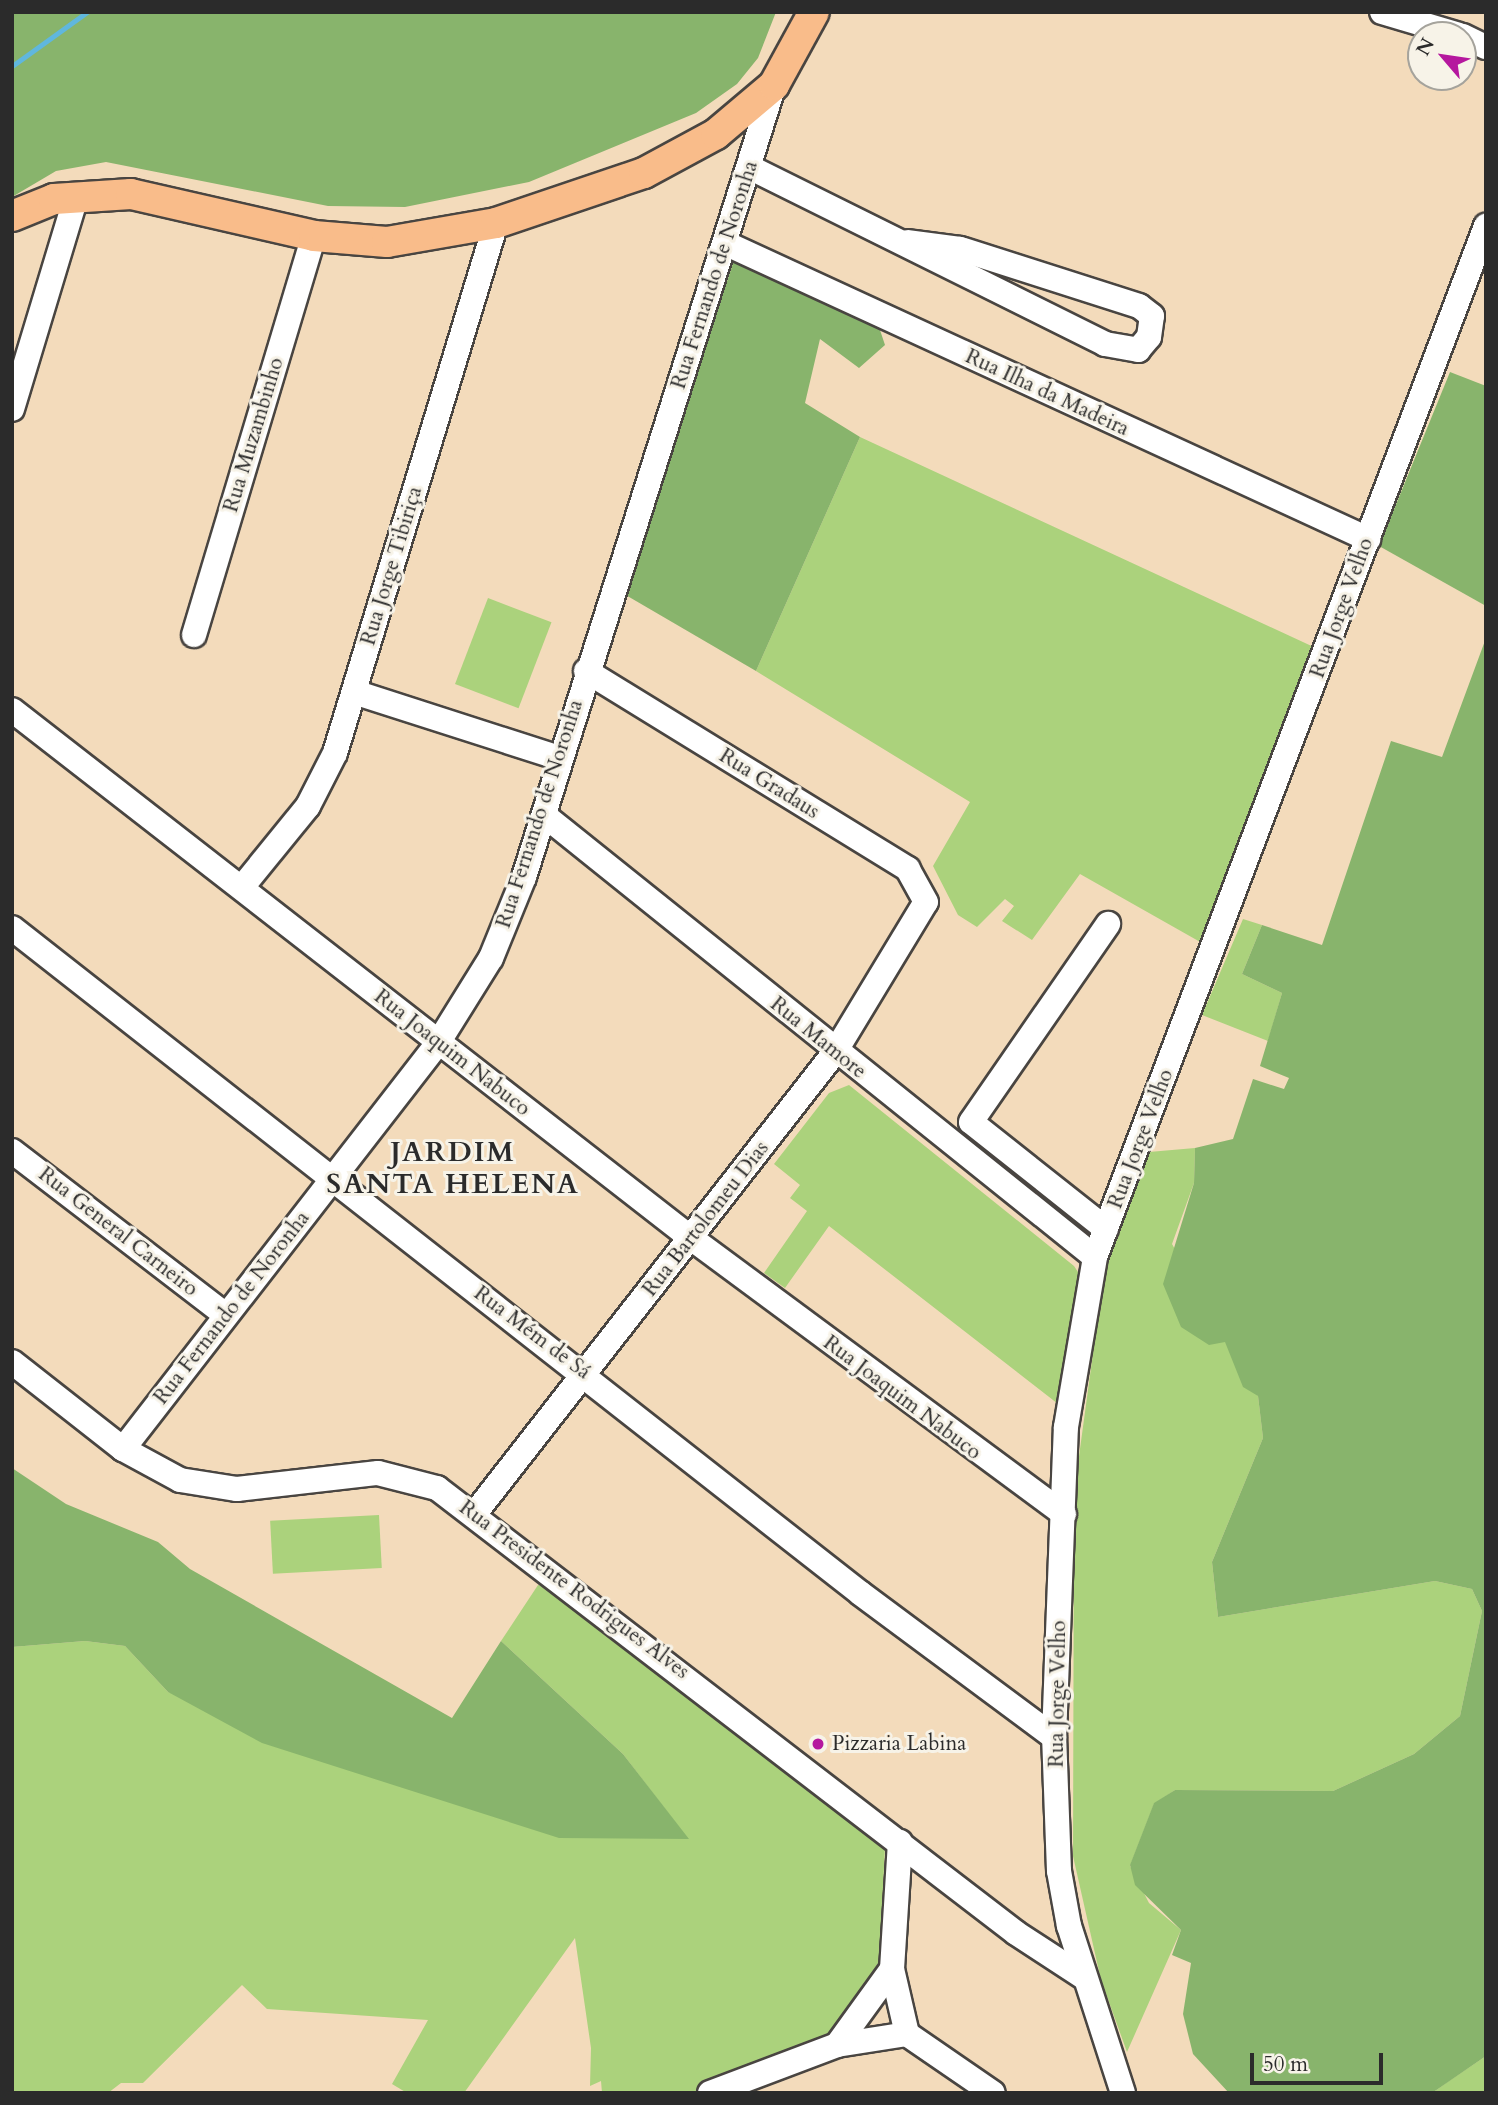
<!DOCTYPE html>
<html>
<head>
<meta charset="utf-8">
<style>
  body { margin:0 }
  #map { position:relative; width:1498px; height:2105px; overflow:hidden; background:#f3dbbb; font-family:Cardo,serif }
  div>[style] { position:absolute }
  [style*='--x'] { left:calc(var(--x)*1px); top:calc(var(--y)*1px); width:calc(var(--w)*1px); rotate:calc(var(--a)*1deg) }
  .green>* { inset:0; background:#abd27c; transform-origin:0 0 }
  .forest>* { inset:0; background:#88b46c }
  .stream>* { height:5px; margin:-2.5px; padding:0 2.5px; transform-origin:2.5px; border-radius:2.5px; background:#60b7dd }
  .roads { filter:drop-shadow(2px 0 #494541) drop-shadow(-2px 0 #494541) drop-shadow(0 2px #494541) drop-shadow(0 -2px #494541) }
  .minor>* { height:24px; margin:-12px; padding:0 12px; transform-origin:12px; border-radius:12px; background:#fff }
  .major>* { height:30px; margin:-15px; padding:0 15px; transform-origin:15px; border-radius:15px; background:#f9bc8a }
  .dots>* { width:19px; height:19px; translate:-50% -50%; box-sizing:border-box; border:4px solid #f7f3e8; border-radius:50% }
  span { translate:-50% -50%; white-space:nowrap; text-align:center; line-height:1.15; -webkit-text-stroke:6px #f7f3e8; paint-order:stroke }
  .street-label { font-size:21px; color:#2b2b2b }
  .poi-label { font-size:21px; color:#2b2b2b }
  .left { translate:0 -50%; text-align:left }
  .district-label { font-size:28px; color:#2b2b2b; font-weight:700; letter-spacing:2px }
  .frame { position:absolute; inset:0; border:14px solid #2b2b2b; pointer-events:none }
  .north { position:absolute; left:1407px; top:21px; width:70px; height:70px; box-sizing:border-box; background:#f7f3e8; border:2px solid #a5a39c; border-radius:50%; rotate:299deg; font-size:19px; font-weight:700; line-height:28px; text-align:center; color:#2b2b2b }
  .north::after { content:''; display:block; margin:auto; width:24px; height:32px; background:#b5179e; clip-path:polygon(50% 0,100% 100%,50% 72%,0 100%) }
  .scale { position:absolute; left:1250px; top:2053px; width:133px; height:32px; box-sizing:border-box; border:4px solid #2b2b2b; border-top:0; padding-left:9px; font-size:21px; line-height:24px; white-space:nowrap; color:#2b2b2b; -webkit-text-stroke:5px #f7f3e8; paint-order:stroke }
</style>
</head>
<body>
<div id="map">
  <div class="green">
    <div style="clip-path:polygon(860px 437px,1318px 649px,1202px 943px,1080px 874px,1032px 940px,1002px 921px,1014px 906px,1005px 899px,977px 927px,958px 915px,933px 866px,970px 802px,756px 671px)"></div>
    <div style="left:488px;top:598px;width:68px;height:92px;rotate:21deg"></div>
    <div style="clip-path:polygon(1243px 919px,1262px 925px,1242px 974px,1282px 993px,1268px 1041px,1202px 1015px)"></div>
    <div style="clip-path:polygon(849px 1085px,1074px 1266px,1082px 1278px,1062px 1407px,829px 1226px,785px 1288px,764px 1273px,807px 1211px,790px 1198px,800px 1185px,774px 1164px,829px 1093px)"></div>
    <div style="clip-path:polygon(1195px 1148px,1194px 1183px,1172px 1244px,1258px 1396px,1263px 1438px,1212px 1562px,1218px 1617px,1435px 1581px,1472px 1589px,1482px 1611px,1460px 1716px,1414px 1754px,1333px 1791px,1175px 1790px,1154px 1804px,1130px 1866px,1149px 1903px,1181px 1930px,1127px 2052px,1101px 1980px,1073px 1856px,1074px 1493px,1105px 1265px,1117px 1226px,1149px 1152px)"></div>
    <div style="left:379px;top:1515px;width:53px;height:109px;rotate:87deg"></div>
    <div style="clip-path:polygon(538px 1585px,554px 1587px,885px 1847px,879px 1972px,837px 2045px,712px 2093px,602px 2093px,601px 2081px,590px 2086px,591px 2048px,575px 1938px,464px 2093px,407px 2093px,392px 2084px,428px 2020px,267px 2009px,242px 1985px,143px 2083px,121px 2083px,108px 2093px,12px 2093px,12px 1647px,85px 1641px,125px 1646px,168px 1692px,688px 1839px,623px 1754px,501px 1641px)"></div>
    <div style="clip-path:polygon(1486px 2056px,1486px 2093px,1432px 2093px,1449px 2081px)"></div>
  </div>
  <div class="forest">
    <div style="clip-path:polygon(12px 12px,776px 12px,758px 58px,737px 84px,696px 113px,529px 182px,405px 207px,328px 206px,106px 162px,56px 171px,12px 197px)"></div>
    <div style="clip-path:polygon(735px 257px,879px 327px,885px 345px,859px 368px,820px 339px,805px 403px,860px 437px,756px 671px,624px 594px)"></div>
    <div style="clip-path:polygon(1450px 372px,1486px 386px,1486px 606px,1379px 546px)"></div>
    <div style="clip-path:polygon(1486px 638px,1486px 2056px,1432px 2093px,1229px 2093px,1193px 2054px,1183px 2014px,1191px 1963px,1172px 1955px,1181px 1930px,1135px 1885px,1130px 1865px,1154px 1803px,1175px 1790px,1333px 1791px,1414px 1754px,1460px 1716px,1482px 1611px,1472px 1589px,1435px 1581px,1218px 1617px,1212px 1562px,1263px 1438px,1258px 1396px,1243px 1387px,1225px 1342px,1209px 1345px,1181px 1327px,1163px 1284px,1194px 1183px,1195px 1148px,1233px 1139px,1253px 1079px,1284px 1089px,1289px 1078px,1260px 1066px,1282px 993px,1242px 974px,1262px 925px,1322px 945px,1391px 741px,1442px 757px)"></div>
    <div style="clip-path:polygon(12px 1468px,66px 1504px,158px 1542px,190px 1569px,452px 1718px,501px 1641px,623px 1754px,689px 1839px,559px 1838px,262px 1743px,168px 1692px,125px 1646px,85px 1641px,12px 1647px)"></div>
  </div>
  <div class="stream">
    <div style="--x:12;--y:66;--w:92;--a:-35.8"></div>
  </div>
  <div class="roads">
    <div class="minor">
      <div style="--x:1382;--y:12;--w:80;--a:16.6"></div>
      <div style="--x:1463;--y:36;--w:25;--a:26"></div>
      <div style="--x:749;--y:167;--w:398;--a:26.4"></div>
      <div style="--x:1105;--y:344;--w:34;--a:10"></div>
      <div style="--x:1138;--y:350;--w:17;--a:-50"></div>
      <div style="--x:1149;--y:337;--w:21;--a:-82"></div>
      <div style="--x:1152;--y:316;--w:16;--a:-142"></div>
      <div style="--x:1139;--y:306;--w:188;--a:-162.3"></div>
      <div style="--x:960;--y:249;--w:52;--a:-172.3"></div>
      <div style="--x:727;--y:244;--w:706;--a:24.71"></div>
      <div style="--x:12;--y:409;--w:221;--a:-73.2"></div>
      <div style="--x:194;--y:635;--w:417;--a:-73.3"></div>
      <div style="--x:354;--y:692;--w:213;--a:17.8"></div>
      <div style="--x:12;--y:710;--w:860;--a:37.87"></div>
      <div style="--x:691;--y:1238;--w:464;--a:36.5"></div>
      <div style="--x:544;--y:815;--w:706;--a:38.74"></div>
      <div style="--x:243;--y:886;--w:103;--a:-50.9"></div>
      <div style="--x:308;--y:806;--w:59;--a:-63"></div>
      <div style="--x:335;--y:753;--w:554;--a:-73.1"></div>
      <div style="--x:12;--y:928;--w:1078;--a:38.1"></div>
      <div style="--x:860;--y:1593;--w:242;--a:36.6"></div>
      <div style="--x:12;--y:1151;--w:266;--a:37.5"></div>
      <div style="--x:1106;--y:1229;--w:172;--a:-141.6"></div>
      <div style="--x:971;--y:1122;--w:241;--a:-55.3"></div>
      <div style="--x:12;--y:1362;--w:141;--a:38.1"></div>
      <div style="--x:123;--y:1449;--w:65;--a:28.5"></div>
      <div style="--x:180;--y:1480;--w:58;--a:9"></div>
      <div style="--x:237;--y:1489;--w:142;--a:-6.5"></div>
      <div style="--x:378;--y:1473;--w:61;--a:14.3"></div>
      <div style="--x:437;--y:1488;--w:730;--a:37.54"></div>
      <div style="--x:1016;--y:1933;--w:79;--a:33.1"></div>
      <div style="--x:123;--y:1449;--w:514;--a:-52.19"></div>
      <div style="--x:438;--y:1043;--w:100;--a:-58.1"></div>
      <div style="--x:491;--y:958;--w:87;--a:-67.8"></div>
      <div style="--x:524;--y:877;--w:831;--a:-72.48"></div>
      <div style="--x:476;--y:1512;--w:584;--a:-52.03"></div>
      <div style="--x:835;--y:1052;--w:175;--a:-58.8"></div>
      <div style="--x:926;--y:902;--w:38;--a:-119"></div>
      <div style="--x:908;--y:869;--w:378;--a:-148.4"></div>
      <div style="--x:900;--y:1842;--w:127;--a:93.6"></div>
      <div style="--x:892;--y:1969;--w:67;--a:77"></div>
      <div style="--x:907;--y:2034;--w:104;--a:34.5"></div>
      <div style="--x:837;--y:2045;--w:94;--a:-54.1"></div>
      <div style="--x:710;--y:2093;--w:136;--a:-20.7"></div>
      <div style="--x:837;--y:2045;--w:71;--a:-8.9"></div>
      <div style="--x:1123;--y:2093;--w:176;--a:-107.9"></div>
      <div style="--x:1069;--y:1926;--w:56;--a:-100.3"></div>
      <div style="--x:1059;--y:1871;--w:134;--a:-92.1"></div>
      <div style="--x:1054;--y:1737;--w:310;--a:-87.8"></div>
      <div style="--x:1066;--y:1427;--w:172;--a:-80.3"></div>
      <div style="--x:1095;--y:1257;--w:1103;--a:-69.23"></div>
    </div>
    <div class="major">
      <div style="--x:12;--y:216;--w:45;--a:-22"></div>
      <div style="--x:54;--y:199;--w:77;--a:-3.7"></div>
      <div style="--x:131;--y:194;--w:188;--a:12.9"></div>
      <div style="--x:314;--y:236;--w:73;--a:4.7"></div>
      <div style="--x:387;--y:242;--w:111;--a:-9.9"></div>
      <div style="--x:496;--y:223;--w:156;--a:-18.7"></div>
      <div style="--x:644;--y:173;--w:82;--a:-28.4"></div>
      <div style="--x:716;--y:134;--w:76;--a:-40.2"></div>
      <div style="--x:774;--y:85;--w:83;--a:-61.3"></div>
    </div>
  </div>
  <div class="dots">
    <div style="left:818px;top:1744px;background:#b5179e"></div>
  </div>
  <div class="street-label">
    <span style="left:715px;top:275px;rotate:-72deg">Rua Fernando de Noronha</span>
    <span style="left:1047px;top:393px;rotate:25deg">Rua Ilha da Madeira</span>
    <span style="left:254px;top:435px;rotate:-73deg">Rua Muzambinho</span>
    <span style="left:392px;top:566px;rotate:-73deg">Rua Jorge Tibiriça</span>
    <span style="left:1342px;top:608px;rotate:-70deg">Rua Jorge Velho</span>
    <span style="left:769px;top:784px;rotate:32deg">Rua Gradaus</span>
    <span style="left:540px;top:814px;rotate:-72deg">Rua Fernando de Noronha</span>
    <span style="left:818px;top:1038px;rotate:39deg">Rua Mamore</span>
    <span style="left:452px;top:1053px;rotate:38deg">Rua Joaquim Nabuco</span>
    <span style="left:1141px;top:1139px;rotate:-69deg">Rua Jorge Velho</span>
    <span style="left:706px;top:1219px;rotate:-52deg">Rua Bartolomeu Dias</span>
    <span style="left:118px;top:1232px;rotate:38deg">Rua General Carneiro</span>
    <span style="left:232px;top:1308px;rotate:-52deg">Rua Fernando de Noronha</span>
    <span style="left:532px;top:1333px;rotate:37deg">Rua Mém de Sá</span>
    <span style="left:902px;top:1398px;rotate:37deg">Rua Joaquim Nabuco</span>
    <span style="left:574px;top:1590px;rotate:37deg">Rua Presidente Rodrigues Alves</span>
    <span style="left:1058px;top:1694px;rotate:-89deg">Rua Jorge Velho</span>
  </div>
  <div class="poi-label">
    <span class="left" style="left:832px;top:1744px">Pizzaria Labina</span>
  </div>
  <div class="district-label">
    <span style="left:453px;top:1168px">JARDIM<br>SANTA HELENA</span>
  </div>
  <div class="frame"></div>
  <div class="north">N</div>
  <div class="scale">50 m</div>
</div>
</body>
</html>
